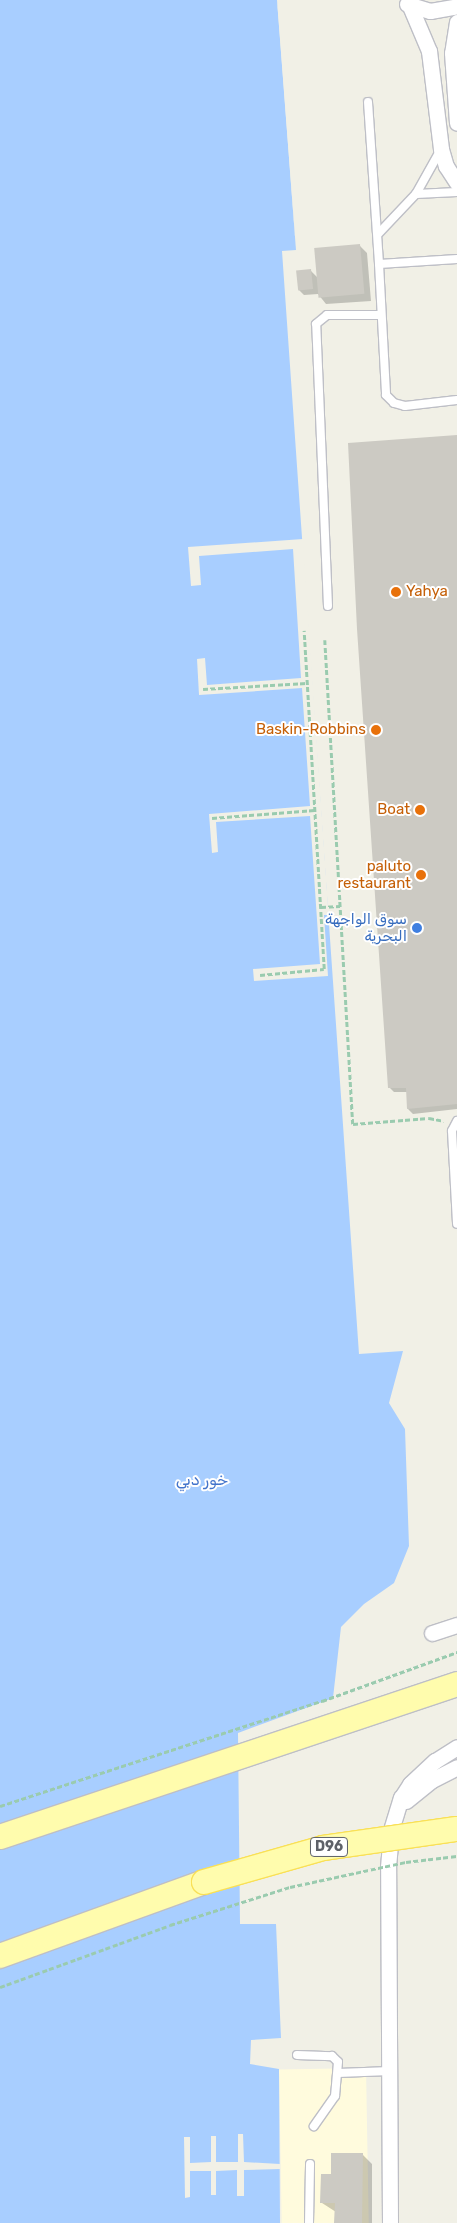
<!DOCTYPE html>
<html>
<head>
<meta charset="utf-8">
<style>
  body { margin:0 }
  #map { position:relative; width:457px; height:2223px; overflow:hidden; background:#f1f0e6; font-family:Rubik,"Noto Naskh Arabic",sans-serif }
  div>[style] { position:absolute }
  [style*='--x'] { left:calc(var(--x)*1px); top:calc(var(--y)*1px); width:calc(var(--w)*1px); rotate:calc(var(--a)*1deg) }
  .commercial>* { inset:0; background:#fffbdd; transform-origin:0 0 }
  .water>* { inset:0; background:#a8ceff }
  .pier>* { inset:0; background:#f1f0e6 }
  .shadow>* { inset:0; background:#0003 }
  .building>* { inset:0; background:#cccac3; transform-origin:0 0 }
  .path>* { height:2.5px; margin-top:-1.25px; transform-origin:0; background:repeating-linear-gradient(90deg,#9acbaf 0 5px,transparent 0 7.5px) }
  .roads { filter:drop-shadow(1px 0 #bebfc6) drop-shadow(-1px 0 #bebfc6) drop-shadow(0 1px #bebfc6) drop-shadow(0 -1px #bebfc6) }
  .service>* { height:8px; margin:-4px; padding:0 4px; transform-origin:4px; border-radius:4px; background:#fff }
  .minor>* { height:15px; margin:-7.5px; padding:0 7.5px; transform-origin:7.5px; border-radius:7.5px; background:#fff }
  .primary>* { height:24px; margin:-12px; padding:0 12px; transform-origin:12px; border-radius:12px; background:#fffcad }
  .path-bridge>* { height:2.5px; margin-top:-1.25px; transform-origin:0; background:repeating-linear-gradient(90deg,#9acbaf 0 5px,transparent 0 7.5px) }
  .bridges { filter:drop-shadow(1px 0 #f9e057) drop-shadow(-1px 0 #f9e057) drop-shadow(0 1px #f9e057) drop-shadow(0 -1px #f9e057) }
  .primary-bridge>* { height:24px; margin:-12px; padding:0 12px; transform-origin:12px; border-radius:12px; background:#fffcad }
  .dots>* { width:14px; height:14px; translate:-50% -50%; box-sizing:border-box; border:2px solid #fff; border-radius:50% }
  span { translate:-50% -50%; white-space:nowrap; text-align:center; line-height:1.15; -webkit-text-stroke:4px #fff; paint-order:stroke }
  .shield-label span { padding:1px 4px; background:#fff; border:1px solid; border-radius:4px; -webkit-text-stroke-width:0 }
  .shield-label { font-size:14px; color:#5e6168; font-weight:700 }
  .food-label { font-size:15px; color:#c56008 }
  .left { translate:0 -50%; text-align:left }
  .right { translate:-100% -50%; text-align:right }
  .shop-label { font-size:15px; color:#366cbe }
  .water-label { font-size:16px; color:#4374cb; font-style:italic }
</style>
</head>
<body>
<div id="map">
  <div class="commercial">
    <div style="left:366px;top:2068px;width:155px;height:87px;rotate:89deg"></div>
  </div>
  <div class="water">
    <div style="clip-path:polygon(0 0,277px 0,296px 250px,282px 251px,359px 1354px,403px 1351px,389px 1403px,405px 1429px,409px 1546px,394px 1583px,364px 1604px,341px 1627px,333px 1698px,238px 1733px,240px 1924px,276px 1924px,281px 2038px,251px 2040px,250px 2064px,279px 2069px,280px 2223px,0 2223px)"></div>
  </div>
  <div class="pier">
    <div style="clip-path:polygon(277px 0,282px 38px,296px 250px,280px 38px)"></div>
    <div style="clip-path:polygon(303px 539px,328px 906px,329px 915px,324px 915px,328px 976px,254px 981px,253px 969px,320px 964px,310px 816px,216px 822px,218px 852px,212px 853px,209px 814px,310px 806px,302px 688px,199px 695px,197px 659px,205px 658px,207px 685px,301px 678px,293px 549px,199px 556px,201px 585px,191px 586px,188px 547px)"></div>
    <div style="clip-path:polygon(238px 2134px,243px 2134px,244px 2162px,280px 2164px,280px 2169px,244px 2170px,244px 2196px,237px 2196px,237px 2170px,216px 2171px,216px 2195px,211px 2195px,211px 2171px,190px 2171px,190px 2197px,185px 2198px,184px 2137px,190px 2137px,190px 2163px,211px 2162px,211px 2136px,216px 2136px,216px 2162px,238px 2162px)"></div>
  </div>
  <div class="shadow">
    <div style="clip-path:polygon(360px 246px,367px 253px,371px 301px,326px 304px,318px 294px,304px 295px,299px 290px,311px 271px,317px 277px)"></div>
    <div style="clip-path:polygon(457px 436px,457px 1109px,413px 1114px,408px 1109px,408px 1092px,394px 1092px,389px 1087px)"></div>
    <div style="clip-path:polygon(363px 2155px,372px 2164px,372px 2223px,336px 2223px,336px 2212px,322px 2203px)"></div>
  </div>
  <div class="building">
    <div style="left:360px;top:244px;width:50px;height:46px;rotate:85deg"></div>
    <div style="left:311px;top:269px;width:20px;height:15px;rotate:84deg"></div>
    <div style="clip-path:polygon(457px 435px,457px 1104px,407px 1109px,406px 1088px,388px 1088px,357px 629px,348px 443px)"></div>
    <div style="clip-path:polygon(331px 2153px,363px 2153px,362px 2223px,334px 2223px,335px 2203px,320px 2203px,321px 2174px,331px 2174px)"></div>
  </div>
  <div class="path">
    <div style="--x:325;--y:640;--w:485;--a:86.7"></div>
    <div style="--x:353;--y:1124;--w:76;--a:-4.5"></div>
    <div style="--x:429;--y:1118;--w:15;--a:11"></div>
    <div style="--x:203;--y:689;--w:104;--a:-3.3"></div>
    <div style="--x:212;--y:818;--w:103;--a:-4.4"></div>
    <div style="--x:321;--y:907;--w:19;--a:-3"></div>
    <div style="--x:260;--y:975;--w:64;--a:-5.4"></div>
    <div style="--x:324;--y:969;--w:339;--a:-93.4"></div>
    <div style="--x:0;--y:1806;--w:339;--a:-18.1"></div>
    <div style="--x:322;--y:1701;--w:144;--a:-19.9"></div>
  </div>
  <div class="roads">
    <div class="service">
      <div style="--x:368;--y:102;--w:162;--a:86.1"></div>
      <div style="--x:416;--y:194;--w:41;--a:-2.8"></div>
      <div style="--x:378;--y:234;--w:55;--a:-46.5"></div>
      <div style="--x:416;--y:194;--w:49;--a:-60.8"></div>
      <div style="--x:457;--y:259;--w:78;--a:176.3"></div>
      <div style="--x:379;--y:264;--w:131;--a:86.9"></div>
      <div style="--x:386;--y:395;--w:11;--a:45"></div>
      <div style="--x:394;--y:403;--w:11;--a:15"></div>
      <div style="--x:405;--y:406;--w:52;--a:-6.6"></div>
      <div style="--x:328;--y:606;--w:282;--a:-92.4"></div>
      <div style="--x:316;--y:324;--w:14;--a:-39"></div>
      <div style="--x:327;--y:315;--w:53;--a:0"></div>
      <div style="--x:457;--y:1121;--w:11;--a:117"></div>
      <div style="--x:452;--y:1131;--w:93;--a:86.9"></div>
      <div style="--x:297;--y:2055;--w:35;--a:2"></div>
      <div style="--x:332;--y:2056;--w:8;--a:45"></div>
      <div style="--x:338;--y:2062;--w:34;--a:95"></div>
      <div style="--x:335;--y:2096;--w:37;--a:125"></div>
      <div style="--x:338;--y:2073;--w:52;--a:-2.2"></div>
      <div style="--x:309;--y:2223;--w:59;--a:-89"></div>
    </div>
    <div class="minor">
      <div style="--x:407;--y:4;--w:24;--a:17"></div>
      <div style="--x:430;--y:11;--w:27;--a:-10"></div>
      <div style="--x:410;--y:6;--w:49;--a:67.1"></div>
      <div style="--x:429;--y:51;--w:99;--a:83"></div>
      <div style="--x:441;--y:149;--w:18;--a:74"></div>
      <div style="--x:446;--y:166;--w:20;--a:57"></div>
      <div style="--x:457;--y:22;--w:31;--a:99"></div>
      <div style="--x:452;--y:53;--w:70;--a:85.9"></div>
      <div style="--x:432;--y:1633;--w:26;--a:-18"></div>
      <div style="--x:406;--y:1801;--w:33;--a:-39"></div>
      <div style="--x:432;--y:1780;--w:28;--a:-27"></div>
      <div style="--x:390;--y:2223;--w:356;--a:-90.3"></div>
      <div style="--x:388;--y:1867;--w:37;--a:-85"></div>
      <div style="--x:391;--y:1830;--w:34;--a:-73"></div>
      <div style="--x:401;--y:1798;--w:17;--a:-57"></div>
      <div style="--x:410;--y:1784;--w:34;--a:-43"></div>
      <div style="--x:435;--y:1761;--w:26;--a:-32"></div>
    </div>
    <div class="primary">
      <div style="--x:0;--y:1837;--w:482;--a:-18.5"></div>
      <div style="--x:0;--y:1956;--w:217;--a:-19.9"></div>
    </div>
  </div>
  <div class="path-bridge">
    <div style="--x:0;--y:1987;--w:181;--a:-20"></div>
    <div style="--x:170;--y:1925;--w:126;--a:-17.6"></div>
    <div style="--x:290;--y:1887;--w:119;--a:-12.2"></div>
    <div style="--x:406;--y:1862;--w:51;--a:-6.7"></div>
  </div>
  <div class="bridges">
    <div class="primary-bridge">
      <div style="--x:204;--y:1882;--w:124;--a:-15.9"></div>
      <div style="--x:323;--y:1848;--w:135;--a:-8.1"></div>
    </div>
  </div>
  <div class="dots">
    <div style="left:396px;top:592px;background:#e8710a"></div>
    <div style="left:376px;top:730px;background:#e8710a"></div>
    <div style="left:420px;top:810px;background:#e8710a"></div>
    <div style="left:421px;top:875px;background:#e8710a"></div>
    <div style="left:417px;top:928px;background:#3f7fe0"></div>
  </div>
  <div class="shield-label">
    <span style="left:329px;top:1847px">D96</span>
  </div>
  <div class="food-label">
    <span class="left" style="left:406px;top:592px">Yahya</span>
    <span class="right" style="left:366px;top:730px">Baskin-Robbins</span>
    <span class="right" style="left:410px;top:810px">Boat</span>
    <span class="right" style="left:411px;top:875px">paluto<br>restaurant</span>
  </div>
  <div class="shop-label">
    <span class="right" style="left:407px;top:928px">سوق الواجهة<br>البحرية</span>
  </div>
  <div class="water-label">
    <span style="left:202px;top:1480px">خور دبي</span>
  </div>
</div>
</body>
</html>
